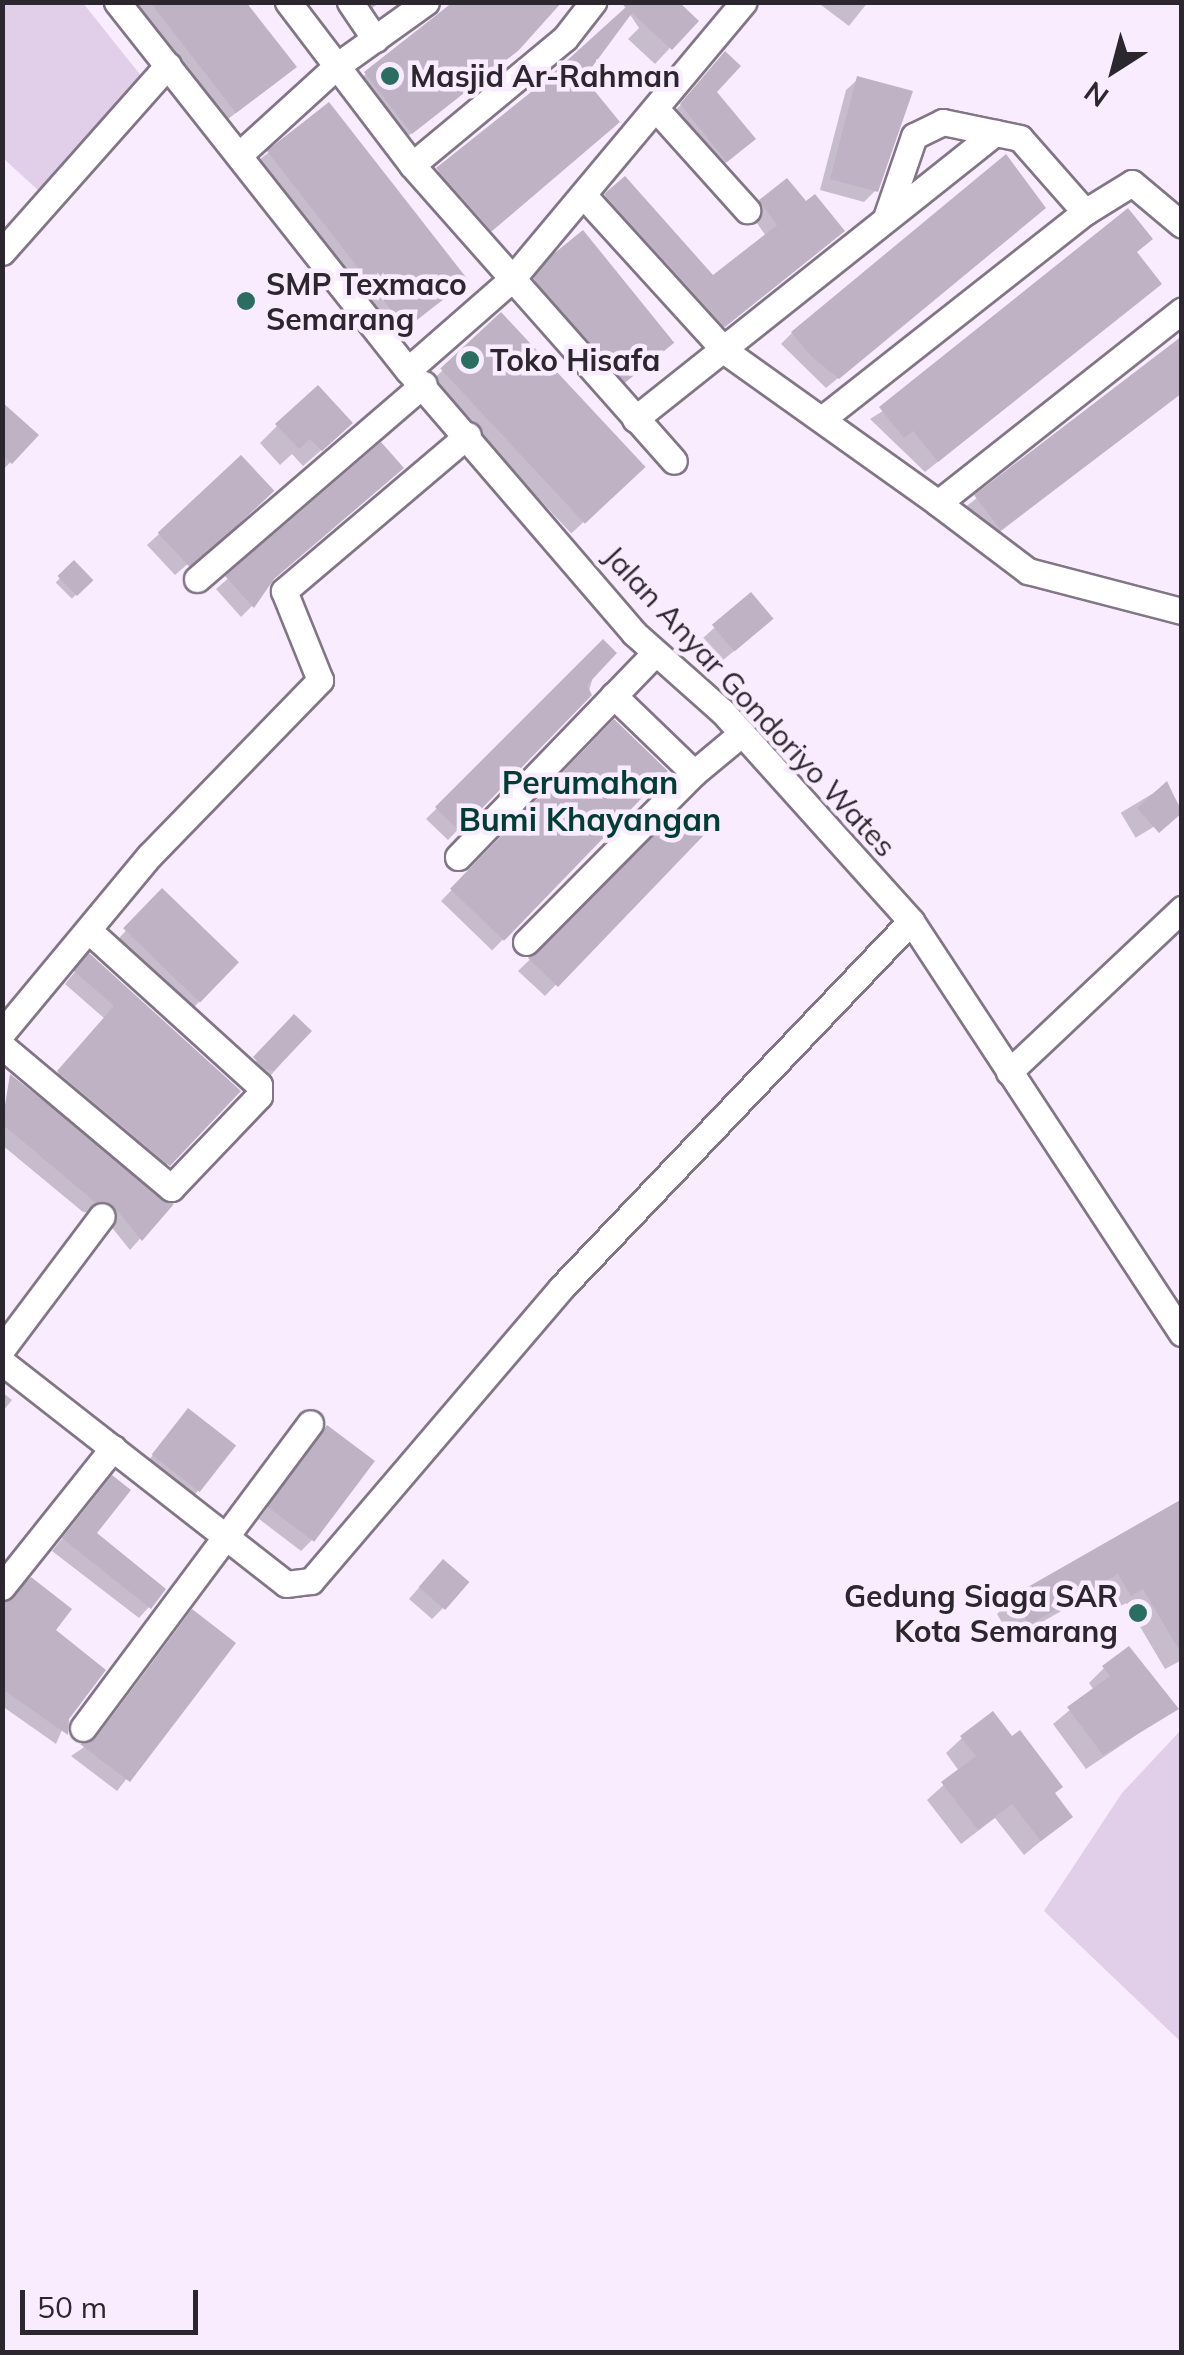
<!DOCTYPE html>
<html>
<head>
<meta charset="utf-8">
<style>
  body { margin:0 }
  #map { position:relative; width:1184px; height:2355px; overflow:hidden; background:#f9ecfe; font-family:Mulish,sans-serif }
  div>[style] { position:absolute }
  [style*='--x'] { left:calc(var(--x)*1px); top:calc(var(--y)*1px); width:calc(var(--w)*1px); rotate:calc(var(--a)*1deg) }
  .green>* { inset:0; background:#e1cee9 }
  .shadow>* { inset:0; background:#0003; transform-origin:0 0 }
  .building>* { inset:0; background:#bfb2c4; transform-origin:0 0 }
  .roads { filter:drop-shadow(2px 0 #827686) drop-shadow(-2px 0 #827686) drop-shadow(0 2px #827686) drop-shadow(0 -2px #827686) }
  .minor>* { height:25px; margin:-12.5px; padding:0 12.5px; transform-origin:12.5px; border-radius:12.5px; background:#fff }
  .dots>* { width:28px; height:28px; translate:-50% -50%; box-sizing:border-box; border:5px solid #f9ecfe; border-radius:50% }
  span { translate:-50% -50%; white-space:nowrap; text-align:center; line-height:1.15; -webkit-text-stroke:9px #f9ecfe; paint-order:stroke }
  .poi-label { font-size:30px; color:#2c272e; font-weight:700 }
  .left { translate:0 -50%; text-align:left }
  .right { translate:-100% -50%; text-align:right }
  .street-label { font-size:30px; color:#2c272e }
  .neighbourhood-label { font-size:32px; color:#003e34; font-weight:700 }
  .frame { position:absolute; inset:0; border:5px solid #2c272e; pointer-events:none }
  .north { position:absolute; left:1064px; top:20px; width:100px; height:100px; -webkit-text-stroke:8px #f9ecfe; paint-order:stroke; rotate:216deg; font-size:28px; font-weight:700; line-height:40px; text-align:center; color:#2c272e }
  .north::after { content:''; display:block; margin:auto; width:35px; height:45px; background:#2c272e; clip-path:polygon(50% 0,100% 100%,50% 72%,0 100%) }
  .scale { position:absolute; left:20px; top:2290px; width:178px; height:45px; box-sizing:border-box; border:5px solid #2c272e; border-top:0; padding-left:12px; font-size:30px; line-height:35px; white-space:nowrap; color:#2c272e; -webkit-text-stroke:8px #f9ecfe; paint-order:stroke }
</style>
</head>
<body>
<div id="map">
  <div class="green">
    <div style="clip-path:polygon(3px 3px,83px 3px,146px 82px,39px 191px,3px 158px)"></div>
    <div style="clip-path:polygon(1181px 1730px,1181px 2042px,1044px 1911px,1122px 1793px)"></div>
  </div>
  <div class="shadow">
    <div style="clip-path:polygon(131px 2px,243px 2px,282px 78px,224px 122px)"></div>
    <div style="clip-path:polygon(347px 2px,380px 2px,361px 17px)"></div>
    <div style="left:458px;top:2px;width:75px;height:134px;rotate:52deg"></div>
    <div style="clip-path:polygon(621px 2px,676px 2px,695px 21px,655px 64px,628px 39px,639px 28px,629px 13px,580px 78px,603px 135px,478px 243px,425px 183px,627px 10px)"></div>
    <div style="clip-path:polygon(817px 2px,868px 2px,849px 26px)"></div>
    <div style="clip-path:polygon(714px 66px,714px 92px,741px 150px,715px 172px,670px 117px)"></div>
    <div style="clip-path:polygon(858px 79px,876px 190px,864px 202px,820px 190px,846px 90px)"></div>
    <div style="left:328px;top:106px;width:222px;height:92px;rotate:52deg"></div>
    <div style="clip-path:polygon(606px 196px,713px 279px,766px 236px,750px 213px,761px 201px,805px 205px,831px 242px,712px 336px,595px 207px)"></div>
    <div style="clip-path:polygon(1032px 218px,826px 388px,781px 344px,792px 333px)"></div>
    <div style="clip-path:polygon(583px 234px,660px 353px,614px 392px,525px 291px)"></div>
    <div style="clip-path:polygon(1134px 254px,1147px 294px,925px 472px,870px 419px)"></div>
    <div style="left:501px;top:316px;width:207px;height:97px;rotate:47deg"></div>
    <div style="clip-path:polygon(1182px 339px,1182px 393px,989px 540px,964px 508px)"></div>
    <div style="clip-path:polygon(2px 405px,36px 435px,2px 471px)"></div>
    <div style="clip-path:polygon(277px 426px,333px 440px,303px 466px,292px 454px,280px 465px,260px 443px)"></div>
    <div style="clip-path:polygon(381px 446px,252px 606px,241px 617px,216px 589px)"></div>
    <div style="clip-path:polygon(241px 459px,260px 502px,175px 575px,147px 545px)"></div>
    <div style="left:74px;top:564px;width:23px;height:26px;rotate:45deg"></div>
    <div style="clip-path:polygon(751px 595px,759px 630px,722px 661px,703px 638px)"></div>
    <div style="clip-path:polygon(603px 643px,588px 694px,448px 840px,426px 819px)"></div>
    <div style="left:614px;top:722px;width:71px;height:249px;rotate:44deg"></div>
    <div style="left:1167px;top:785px;width:29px;height:54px;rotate:59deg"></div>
    <div style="clip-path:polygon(680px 813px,701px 834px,545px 996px,518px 971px)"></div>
    <div style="left:162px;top:892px;width:102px;height:69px;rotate:43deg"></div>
    <div style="clip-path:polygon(78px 968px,238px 1091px,157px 1175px,48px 1084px,105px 1019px,65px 984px)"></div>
    <div style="left:294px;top:1018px;width:20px;height:72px;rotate:41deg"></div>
    <div style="clip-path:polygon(10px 1078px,171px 1204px,130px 1250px,101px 1214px,83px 1212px,2px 1145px)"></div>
    <div style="clip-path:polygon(2px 1392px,12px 1400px,2px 1412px)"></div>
    <div style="clip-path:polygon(177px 1423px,198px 1491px,187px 1502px,143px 1468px)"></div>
    <div style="clip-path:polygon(327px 1428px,312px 1540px,301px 1551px,259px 1519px)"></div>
    <div style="clip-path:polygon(101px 1490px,93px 1534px,149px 1607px,139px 1618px,52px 1551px)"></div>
    <div style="clip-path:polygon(1181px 1502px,1182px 1660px,1165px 1669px,1126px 1603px,1114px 1610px,1102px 1588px,1012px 1639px,997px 1614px,1013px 1598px)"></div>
    <div style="clip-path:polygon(432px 1573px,443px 1608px,432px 1619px,409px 1599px)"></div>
    <div style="clip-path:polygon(2px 1603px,67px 1718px,56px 1744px,2px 1706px)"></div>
    <div style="clip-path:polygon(192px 1612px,233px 1643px,117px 1791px,71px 1756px,93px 1741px)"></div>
    <div style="clip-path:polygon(1104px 1668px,1175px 1709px,1086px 1769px,1053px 1724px,1094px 1690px,1089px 1683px)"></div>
    <div style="clip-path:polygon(962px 1738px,1052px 1794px,1070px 1817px,1024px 1855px,995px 1818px,961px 1844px,927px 1800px,959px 1771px,946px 1753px)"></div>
  </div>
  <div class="building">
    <div style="clip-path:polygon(150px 2px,246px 2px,297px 67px,236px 113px)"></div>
    <div style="clip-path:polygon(453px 2px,562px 2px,519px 50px,412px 134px,364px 72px)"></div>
    <div style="clip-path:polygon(621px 2px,679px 2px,699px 21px,672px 50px,632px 13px,584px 78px,620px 122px,492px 231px,436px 168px,540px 85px,626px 7px)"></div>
    <div style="clip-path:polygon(725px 51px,741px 66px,717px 92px,756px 139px,727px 162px,680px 104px)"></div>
    <div style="clip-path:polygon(857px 76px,913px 91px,878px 192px,830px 179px)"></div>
    <div style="left:329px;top:102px;width:226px;height:79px;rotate:52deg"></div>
    <div style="clip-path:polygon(1006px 154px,1046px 208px,839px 379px,811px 356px,791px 332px)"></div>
    <div style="clip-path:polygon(625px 176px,713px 275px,777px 225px,759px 200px,787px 178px,806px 201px,815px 194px,845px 231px,725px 327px,604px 194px)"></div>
    <div style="clip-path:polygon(1128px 208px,1153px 239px,1137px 252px,1162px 284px,938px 462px,913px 431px,904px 438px,879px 407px)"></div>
    <div style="left:583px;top:230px;width:145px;height:69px;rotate:51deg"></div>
    <div style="left:501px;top:312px;width:212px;height:83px;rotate:47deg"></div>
    <div style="clip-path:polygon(1182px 336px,1182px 393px,1001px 530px,974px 495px)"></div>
    <div style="clip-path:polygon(318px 385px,353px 423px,322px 451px,310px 439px,299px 449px,275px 424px)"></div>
    <div style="clip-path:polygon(2px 402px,39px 435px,12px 464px,2px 455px)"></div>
    <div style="clip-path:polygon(381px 442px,404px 468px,274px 579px,254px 608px,225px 576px)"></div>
    <div style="left:241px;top:455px;width:49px;height:114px;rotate:47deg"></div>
    <div style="left:74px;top:560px;width:28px;height:23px;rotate:46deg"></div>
    <div style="left:751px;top:592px;width:35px;height:51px;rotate:50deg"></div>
    <div style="clip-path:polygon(603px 639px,617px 653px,587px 685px,592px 695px,460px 831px,435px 807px)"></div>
    <div style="left:614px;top:719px;width:75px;height:236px;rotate:44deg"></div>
    <div style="clip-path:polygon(1167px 781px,1182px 813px,1159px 833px,1137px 808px)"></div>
    <div style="clip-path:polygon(680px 810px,705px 834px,558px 987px,528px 958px)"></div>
    <div style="left:162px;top:888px;width:107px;height:56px;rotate:44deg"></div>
    <div style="clip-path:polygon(89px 953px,241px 1091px,170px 1166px,57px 1071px,114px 1006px,74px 971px)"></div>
    <div style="clip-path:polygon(294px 1014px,312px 1031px,274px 1071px,265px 1069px,253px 1057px)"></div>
    <div style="clip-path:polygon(10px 1074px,174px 1204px,142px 1241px,112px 1204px,95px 1202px,2px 1124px)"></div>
    <div style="left:188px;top:1408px;width:61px;height:59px;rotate:38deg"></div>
    <div style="left:327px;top:1425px;width:60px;height:101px;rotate:37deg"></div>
    <div style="clip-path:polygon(112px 1475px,131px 1490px,97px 1533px,166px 1589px,151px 1609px,62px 1538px)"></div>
    <div style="clip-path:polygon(1182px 1499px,1182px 1655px,1143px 1589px,1131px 1596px,1118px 1574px,1029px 1625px,1012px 1596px)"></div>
    <div style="left:443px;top:1559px;width:35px;height:37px;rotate:41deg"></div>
    <div style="clip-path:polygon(31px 1577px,72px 1609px,56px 1630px,106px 1670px,69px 1719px,68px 1735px,2px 1689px,2px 1604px)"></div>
    <div style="clip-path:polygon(192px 1609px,236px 1643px,130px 1782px,80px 1744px,96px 1738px)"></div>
    <div style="clip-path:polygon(1129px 1646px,1179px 1709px,1103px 1755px,1067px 1707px,1110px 1676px,1102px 1666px)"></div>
    <div style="clip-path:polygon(993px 1711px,1012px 1736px,1020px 1730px,1063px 1787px,1055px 1793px,1073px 1817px,1041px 1841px,1012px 1804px,978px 1830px,941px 1782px,976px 1756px,960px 1736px)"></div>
  </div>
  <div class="roads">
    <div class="minor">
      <div style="--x:117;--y:2;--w:469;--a:51.7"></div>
      <div style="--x:408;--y:370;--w:347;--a:49.3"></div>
      <div style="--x:634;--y:633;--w:118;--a:41.6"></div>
      <div style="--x:722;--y:711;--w:283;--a:48"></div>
      <div style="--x:911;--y:921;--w:493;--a:56.7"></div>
      <div style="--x:288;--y:2;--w:205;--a:52.7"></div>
      <div style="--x:412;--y:165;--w:395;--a:48.5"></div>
      <div style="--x:350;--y:2;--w:45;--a:56"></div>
      <div style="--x:657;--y:110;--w:135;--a:48"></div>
      <div style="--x:239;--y:155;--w:134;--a:-42.3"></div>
      <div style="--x:338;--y:65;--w:108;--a:-35.6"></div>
      <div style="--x:412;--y:165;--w:199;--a:-39.7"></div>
      <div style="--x:565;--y:38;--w:46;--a:-52.1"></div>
      <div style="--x:585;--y:197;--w:208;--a:47.7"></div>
      <div style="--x:725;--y:351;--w:262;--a:35.5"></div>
      <div style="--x:938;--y:503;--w:311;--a:-38.3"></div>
      <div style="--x:1085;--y:212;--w:55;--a:-31.7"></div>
      <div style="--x:1132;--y:183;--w:65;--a:40"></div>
      <div style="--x:2;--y:252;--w:250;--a:-48.4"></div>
      <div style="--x:408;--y:370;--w:138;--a:-41.2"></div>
      <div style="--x:512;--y:279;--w:361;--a:-50.1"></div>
      <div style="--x:827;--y:415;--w:328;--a:-38.2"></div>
      <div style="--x:1085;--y:212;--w:98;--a:-131.3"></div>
      <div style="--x:1020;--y:138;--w:79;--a:-168.3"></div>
      <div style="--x:943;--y:122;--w:32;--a:154"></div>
      <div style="--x:914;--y:136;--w:87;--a:108.9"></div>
      <div style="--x:635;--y:419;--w:460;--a:-38.5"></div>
      <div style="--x:938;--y:503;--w:113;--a:37.1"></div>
      <div style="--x:1028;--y:571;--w:159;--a:14.6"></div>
      <div style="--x:197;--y:579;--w:299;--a:-40.7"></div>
      <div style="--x:694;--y:773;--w:62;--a:-39.8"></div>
      <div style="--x:458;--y:857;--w:284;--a:-46"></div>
      <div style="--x:526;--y:942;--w:238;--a:-45.2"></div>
      <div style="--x:694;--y:773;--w:112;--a:-136.1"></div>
      <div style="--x:2;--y:1033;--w:231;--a:-50.3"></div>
      <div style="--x:150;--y:855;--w:244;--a:-45.8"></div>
      <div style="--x:320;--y:680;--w:96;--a:-112"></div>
      <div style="--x:284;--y:591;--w:241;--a:-40.3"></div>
      <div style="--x:2;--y:1046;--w:221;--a:40"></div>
      <div style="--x:171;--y:1188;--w:127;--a:-46.3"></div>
      <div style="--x:259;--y:1096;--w:11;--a:-90"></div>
      <div style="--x:259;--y:1085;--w:228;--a:-137.8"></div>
      <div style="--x:1009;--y:1072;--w:238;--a:-43.3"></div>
      <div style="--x:2;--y:1349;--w:166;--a:-53.1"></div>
      <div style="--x:2;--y:1362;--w:360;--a:38"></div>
      <div style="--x:286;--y:1584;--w:25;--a:-7"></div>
      <div style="--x:311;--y:1581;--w:385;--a:-49.5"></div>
      <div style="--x:561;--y:1288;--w:507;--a:-46.36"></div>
      <div style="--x:2;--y:1587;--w:178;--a:-51.4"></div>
      <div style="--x:83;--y:1728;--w:380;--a:-53.3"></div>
    </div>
  </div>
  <div class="dots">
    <div style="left:390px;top:76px;background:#2a6e61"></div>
    <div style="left:246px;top:301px;background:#2a6e61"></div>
    <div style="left:470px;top:360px;background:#2a6e61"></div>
    <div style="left:1138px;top:1613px;background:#2a6e61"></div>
  </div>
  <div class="poi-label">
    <span class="left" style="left:410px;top:76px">Masjid Ar-Rahman</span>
    <span class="left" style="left:266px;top:301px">SMP Texmaco<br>Semarang</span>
    <span class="left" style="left:490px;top:360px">Toko Hisafa</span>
    <span class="right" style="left:1118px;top:1613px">Gedung Siaga SAR<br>Kota Semarang</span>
  </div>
  <div class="street-label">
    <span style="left:750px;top:701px;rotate:47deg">Jalan Anyar Gondoriyo Wates</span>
  </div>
  <div class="neighbourhood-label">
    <span style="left:590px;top:801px">Perumahan<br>Bumi Khayangan</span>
  </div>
  <div class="frame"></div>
  <div class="north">N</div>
  <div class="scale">50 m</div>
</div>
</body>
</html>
